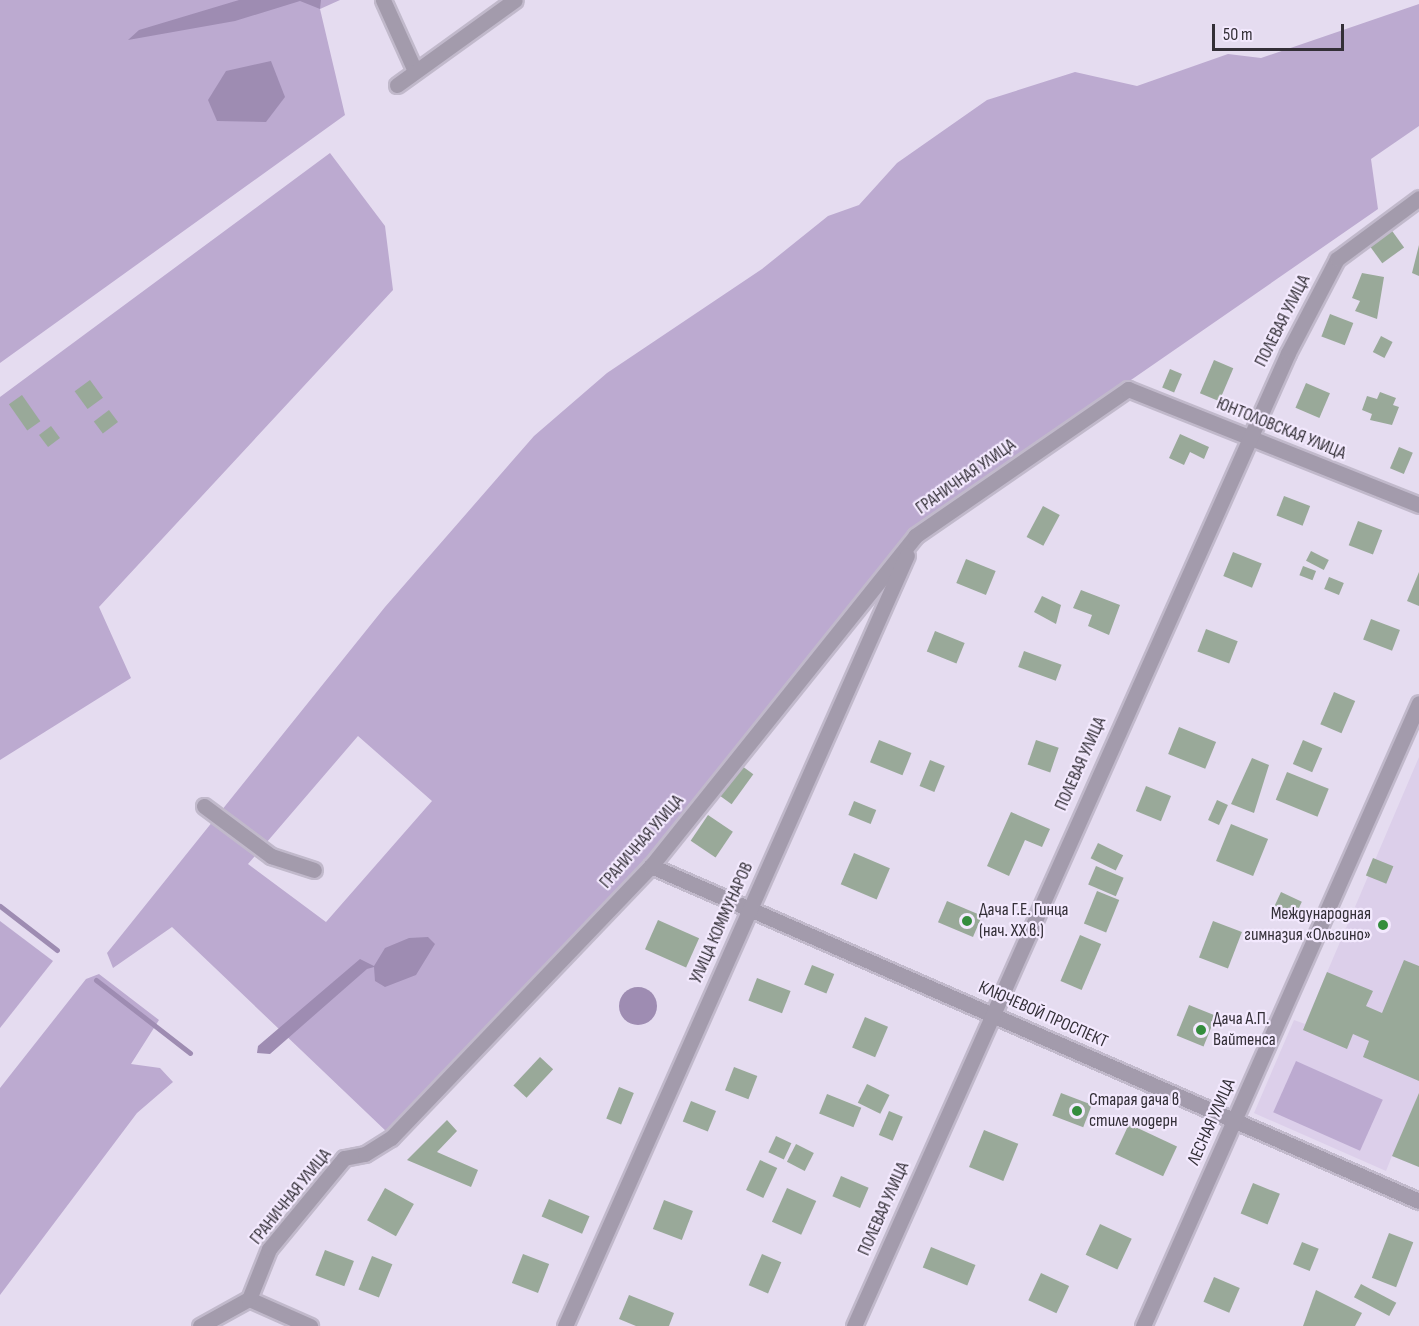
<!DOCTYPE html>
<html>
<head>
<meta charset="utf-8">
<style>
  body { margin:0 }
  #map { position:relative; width:1419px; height:1326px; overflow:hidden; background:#e5dcf0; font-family:"Sofia Sans Condensed",sans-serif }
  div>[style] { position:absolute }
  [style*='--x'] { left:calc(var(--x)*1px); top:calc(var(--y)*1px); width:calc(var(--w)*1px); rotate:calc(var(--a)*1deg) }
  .built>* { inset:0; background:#dccfea }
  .green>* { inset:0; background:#bcaad0; transform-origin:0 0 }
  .water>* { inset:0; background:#9e8cb2 }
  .round { border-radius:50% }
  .stream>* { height:5px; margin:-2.5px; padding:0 2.5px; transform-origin:2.5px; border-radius:2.5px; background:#9e8cb2 }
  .building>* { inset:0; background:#99a999; transform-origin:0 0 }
  .roads { filter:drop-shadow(2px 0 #c1b9cb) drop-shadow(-2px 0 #c1b9cb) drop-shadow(0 2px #c1b9cb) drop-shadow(0 -2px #c1b9cb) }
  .minor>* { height:15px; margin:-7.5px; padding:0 7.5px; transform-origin:7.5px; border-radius:7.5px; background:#a39bac }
  .dots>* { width:16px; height:16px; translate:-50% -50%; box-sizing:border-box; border:3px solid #f3e9fe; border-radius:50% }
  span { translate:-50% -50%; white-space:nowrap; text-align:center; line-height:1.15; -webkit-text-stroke:4.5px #f3e9fe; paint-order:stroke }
  .street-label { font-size:18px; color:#332f37 }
  .poi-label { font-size:18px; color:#332f37 }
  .left { translate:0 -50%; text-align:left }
  .right { translate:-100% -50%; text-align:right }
  .scale { position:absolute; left:1212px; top:24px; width:132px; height:27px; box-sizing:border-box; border:3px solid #332f37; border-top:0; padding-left:8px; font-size:18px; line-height:21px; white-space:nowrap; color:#332f37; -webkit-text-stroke:4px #f3e9fe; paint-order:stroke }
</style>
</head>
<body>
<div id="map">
  <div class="built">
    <div style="clip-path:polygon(1419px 757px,1419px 1167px,1392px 1156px,1386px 1171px,1254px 1113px,1294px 1020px,1305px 1024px)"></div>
  </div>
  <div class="green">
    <div style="clip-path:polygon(0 0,340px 0,320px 9px,345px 115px,0 363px)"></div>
    <div style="clip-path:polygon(evenodd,1419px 4px,1419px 126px,1371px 159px,1378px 209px,910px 533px,644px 861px,388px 1133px,172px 927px,113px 968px,107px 953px,385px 607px,534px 436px,607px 373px,762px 269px,828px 216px,859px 205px,897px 163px,987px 100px,1075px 72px,1137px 86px,1228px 54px,1261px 58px,1419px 4px,358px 736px,432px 801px,326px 922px,248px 864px,358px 736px)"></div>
    <div style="clip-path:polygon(330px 153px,385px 226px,393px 290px,99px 607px,131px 678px,0 760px,0 397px)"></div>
    <div style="clip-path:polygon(0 921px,53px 961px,0 1028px)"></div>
    <div style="clip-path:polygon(99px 974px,159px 1020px,131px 1064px,160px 1068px,173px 1082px,137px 1113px,0 1295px,0 1088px,86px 979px)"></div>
    <div style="left:1296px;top:1061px;width:95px;height:56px;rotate:24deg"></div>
  </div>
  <div class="water">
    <div style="clip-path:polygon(239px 0,321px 0,320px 9px,300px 1px,235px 21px,128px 40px,139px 30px)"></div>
    <div style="clip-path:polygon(271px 61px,285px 97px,266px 122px,217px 121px,208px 100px,226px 71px)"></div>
    <div style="clip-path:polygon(428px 937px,435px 944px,416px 975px,385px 987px,375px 981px,374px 967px,367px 969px,270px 1054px,257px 1053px,258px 1046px,360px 959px,374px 966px,385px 948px,409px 938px)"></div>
    <div class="round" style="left:619px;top:987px;width:38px;height:38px"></div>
  </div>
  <div class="stream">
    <div style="--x:0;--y:906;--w:72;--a:37.7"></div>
    <div style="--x:96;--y:980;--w:119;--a:37.8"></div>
  </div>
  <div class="building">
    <div style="left:1390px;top:228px;width:24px;height:27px;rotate:54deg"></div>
    <div style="clip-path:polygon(1419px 245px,1419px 276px,1412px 273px)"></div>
    <div style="clip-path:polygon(1362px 273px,1384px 277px,1377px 319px,1355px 311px,1360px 301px,1352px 298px)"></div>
    <div style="left:1330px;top:314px;width:25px;height:24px;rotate:21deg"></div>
    <div style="left:1381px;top:336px;width:13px;height:18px;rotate:27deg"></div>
    <div style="left:1214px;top:360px;width:21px;height:36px;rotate:23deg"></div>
    <div style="left:1170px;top:369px;width:13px;height:20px;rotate:23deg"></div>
    <div style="left:90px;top:380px;width:22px;height:19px;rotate:54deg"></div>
    <div style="left:1306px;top:383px;width:26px;height:27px;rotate:23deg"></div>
    <div style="clip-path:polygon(1380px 392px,1396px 398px,1393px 405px,1399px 407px,1392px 425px,1370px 420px,1372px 414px,1362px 410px,1367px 396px,1377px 399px)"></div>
    <div style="left:22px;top:395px;width:32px;height:16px;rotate:55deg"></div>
    <div style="left:109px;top:410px;width:15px;height:19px;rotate:53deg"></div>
    <div style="left:51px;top:426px;width:15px;height:15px;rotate:53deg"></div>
    <div style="clip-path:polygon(1180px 434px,1209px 447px,1204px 459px,1190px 452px,1184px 465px,1169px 458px)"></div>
    <div style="left:1399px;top:447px;width:15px;height:23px;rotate:23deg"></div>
    <div style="left:1284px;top:496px;width:28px;height:21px;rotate:21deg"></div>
    <div style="left:1043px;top:506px;width:19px;height:35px;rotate:28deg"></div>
    <div style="left:1358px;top:521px;width:26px;height:26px;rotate:21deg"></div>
    <div style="left:1311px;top:551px;width:20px;height:11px;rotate:27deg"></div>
    <div style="left:1233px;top:552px;width:31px;height:26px;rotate:22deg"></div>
    <div style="left:966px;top:559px;width:32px;height:26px;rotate:22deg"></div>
    <div style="left:1303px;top:566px;width:14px;height:10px;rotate:21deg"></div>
    <div style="clip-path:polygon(1419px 572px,1419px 606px,1407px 601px)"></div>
    <div style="left:1329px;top:577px;width:16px;height:13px;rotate:22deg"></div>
    <div style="clip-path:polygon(1081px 590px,1120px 605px,1109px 635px,1088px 626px,1092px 615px,1073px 608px)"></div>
    <div style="clip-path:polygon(1042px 596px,1061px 605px,1056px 624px,1034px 612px)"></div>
    <div style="left:1371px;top:619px;width:31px;height:22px;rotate:21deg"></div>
    <div style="left:1206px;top:629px;width:34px;height:24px;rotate:21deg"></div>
    <div style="left:935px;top:631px;width:32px;height:22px;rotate:22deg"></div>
    <div style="left:1024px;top:651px;width:40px;height:17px;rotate:20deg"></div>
    <div style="left:1334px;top:692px;width:23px;height:35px;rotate:23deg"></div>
    <div style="left:1179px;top:727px;width:40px;height:29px;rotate:22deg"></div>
    <div style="left:879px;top:740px;width:35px;height:24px;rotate:22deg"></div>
    <div style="left:1036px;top:740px;width:24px;height:26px;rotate:19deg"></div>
    <div style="left:1303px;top:740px;width:21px;height:26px;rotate:23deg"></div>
    <div style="clip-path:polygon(1252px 758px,1269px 765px,1254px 813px,1231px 804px)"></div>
    <div style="left:930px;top:760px;width:16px;height:28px;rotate:22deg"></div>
    <div style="left:742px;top:766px;width:14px;height:37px;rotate:36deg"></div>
    <div style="left:1287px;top:772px;width:45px;height:30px;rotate:22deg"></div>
    <div style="left:1146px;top:786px;width:27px;height:27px;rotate:22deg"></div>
    <div style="left:1217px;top:800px;width:12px;height:22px;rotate:24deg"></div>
    <div style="left:854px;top:801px;width:24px;height:15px;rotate:22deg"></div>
    <div style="clip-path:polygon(1011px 812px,1050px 829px,1042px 847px,1025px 840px,1009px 876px,987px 866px)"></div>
    <div style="left:708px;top:815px;width:30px;height:31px;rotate:34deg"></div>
    <div style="left:1231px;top:824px;width:40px;height:40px;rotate:22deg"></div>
    <div style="left:1098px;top:843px;width:28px;height:17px;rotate:26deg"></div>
    <div style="left:854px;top:853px;width:39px;height:34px;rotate:23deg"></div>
    <div style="left:1373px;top:858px;width:22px;height:19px;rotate:22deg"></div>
    <div style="left:1096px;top:866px;width:30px;height:20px;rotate:23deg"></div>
    <div style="left:1097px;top:891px;width:24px;height:35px;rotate:22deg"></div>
    <div style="left:1281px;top:892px;width:23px;height:17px;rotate:25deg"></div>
    <div style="left:947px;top:901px;width:38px;height:23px;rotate:23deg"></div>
    <div style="left:658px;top:920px;width:45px;height:32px;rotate:24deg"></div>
    <div style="left:1213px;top:921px;width:31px;height:39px;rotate:21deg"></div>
    <div style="left:1080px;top:935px;width:23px;height:50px;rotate:23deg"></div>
    <div style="clip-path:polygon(1404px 960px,1419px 966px,1419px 1081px,1363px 1057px,1369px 1041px,1353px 1034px,1347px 1049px,1303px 1030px,1327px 972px,1373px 991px,1366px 1006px,1382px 1013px)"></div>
    <div style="left:812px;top:965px;width:24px;height:21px;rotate:22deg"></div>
    <div style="left:757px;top:978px;width:36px;height:24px;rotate:21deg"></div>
    <div style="left:1189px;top:1005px;width:29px;height:33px;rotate:22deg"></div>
    <div style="left:865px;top:1017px;width:25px;height:33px;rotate:23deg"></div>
    <div style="left:540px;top:1057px;width:18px;height:39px;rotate:43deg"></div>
    <div style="left:734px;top:1067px;width:25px;height:25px;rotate:21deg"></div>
    <div style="left:867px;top:1084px;width:25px;height:21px;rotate:26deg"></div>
    <div style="left:619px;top:1087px;width:16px;height:34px;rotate:22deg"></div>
    <div style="left:1061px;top:1093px;width:33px;height:24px;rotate:21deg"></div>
    <div style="clip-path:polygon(1419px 1093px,1419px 1167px,1392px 1156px)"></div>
    <div style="left:827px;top:1094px;width:37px;height:21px;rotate:22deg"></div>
    <div style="left:691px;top:1101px;width:27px;height:22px;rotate:22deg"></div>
    <div style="left:889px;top:1111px;width:15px;height:26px;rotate:23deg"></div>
    <div style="clip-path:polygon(447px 1120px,457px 1131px,437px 1152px,478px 1170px,471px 1187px,407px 1160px)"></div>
    <div style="left:1129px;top:1124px;width:53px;height:33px;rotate:25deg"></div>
    <div style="left:984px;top:1130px;width:37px;height:40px;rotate:22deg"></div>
    <div style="left:776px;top:1136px;width:17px;height:18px;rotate:25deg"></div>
    <div style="left:796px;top:1144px;width:20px;height:20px;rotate:27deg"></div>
    <div style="left:760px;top:1160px;width:19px;height:33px;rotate:25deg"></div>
    <div style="left:841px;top:1176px;width:30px;height:22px;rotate:23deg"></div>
    <div style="left:1253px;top:1183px;width:29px;height:33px;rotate:22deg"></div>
    <div style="left:385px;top:1188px;width:33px;height:37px;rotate:29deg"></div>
    <div style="left:787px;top:1188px;width:32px;height:37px;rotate:24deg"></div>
    <div style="left:549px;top:1199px;width:44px;height:19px;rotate:23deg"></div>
    <div style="left:664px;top:1200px;width:31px;height:31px;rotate:21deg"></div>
    <div style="left:1100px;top:1224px;width:35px;height:34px;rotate:25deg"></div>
    <div style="left:1389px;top:1233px;width:26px;height:48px;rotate:21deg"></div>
    <div style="left:1302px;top:1242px;width:18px;height:24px;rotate:22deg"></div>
    <div style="left:931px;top:1247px;width:48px;height:22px;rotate:22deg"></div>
    <div style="left:325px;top:1250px;width:31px;height:27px;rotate:21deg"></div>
    <div style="left:523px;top:1254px;width:28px;height:31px;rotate:21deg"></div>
    <div style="left:762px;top:1254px;width:21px;height:34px;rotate:23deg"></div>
    <div style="left:372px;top:1256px;width:22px;height:36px;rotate:22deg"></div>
    <div style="left:1041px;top:1273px;width:31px;height:30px;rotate:25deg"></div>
    <div style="left:1214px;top:1277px;width:28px;height:27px;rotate:23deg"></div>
    <div style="left:1361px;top:1284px;width:40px;height:15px;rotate:28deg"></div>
    <div style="clip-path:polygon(1316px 1290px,1362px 1313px,1355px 1326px,1303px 1326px)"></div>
    <div style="clip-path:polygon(629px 1295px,674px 1313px,669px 1326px,636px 1326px,619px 1319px)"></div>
  </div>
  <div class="roads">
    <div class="minor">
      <div style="--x:383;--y:0;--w:78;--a:65.7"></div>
      <div style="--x:397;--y:85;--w:145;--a:-35.8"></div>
      <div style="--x:204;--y:806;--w:84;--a:36.7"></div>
      <div style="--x:271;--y:856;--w:45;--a:18"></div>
      <div style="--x:651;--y:866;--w:838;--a:23.57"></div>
      <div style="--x:249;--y:1299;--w:67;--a:23.9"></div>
      <div style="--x:200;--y:1326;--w:56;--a:-28.9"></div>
      <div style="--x:249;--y:1299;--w:54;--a:-68.2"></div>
      <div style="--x:269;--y:1249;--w:118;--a:-50.5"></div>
      <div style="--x:344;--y:1158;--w:21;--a:-11"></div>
      <div style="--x:365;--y:1154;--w:31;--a:-32"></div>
      <div style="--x:391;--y:1138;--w:376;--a:-46.3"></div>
      <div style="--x:651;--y:866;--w:423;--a:-51.3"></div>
      <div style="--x:915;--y:536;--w:259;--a:-34.6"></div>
      <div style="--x:1128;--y:389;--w:313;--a:21.7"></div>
      <div style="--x:565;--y:1326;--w:843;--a:-66.08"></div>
      <div style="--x:854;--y:1326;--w:1065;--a:-65.96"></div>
      <div style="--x:1288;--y:353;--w:106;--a:-62.5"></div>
      <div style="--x:1337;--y:259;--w:102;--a:-36.6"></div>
      <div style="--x:1143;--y:1326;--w:681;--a:-66.11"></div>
    </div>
  </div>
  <div class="dots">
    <div style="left:967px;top:921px;background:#348d3d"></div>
    <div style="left:1383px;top:925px;background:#348d3d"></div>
    <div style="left:1201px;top:1030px;background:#348d3d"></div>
    <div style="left:1077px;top:1111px;background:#348d3d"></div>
  </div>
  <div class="street-label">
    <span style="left:1283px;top:321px;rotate:-63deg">ПОЛЕВАЯ УЛИЦА</span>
    <span style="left:1281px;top:429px;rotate:22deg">ЮНТОЛОВСКАЯ УЛИЦА</span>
    <span style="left:966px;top:477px;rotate:-35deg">ГРАНИЧНАЯ УЛИЦА</span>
    <span style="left:1081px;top:764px;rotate:-66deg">ПОЛЕВАЯ УЛИЦА</span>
    <span style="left:642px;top:842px;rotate:-49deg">ГРАНИЧНАЯ УЛИЦА</span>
    <span style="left:722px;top:923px;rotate:-66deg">УЛИЦА КОММУНАРОВ</span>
    <span style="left:1043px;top:1015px;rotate:24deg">КЛЮЧЕВОЙ ПРОСПЕКТ</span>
    <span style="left:1212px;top:1122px;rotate:-66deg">ЛЕСНАЯ УЛИЦА</span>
    <span style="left:291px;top:1197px;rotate:-51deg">ГРАНИЧНАЯ УЛИЦА</span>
    <span style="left:884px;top:1209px;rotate:-66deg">ПОЛЕВАЯ УЛИЦА</span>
  </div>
  <div class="poi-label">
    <span class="left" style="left:979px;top:921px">Дача Г.Е. Гинца<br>(нач. XX в.)</span>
    <span class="right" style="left:1371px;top:925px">Международная<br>гимназия «Ольгино»</span>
    <span class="left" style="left:1213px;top:1030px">Дача А.П.<br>Вайтенса</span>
    <span class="left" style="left:1089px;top:1111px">Старая дача в<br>стиле модерн</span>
  </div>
  <div class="scale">50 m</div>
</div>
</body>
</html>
